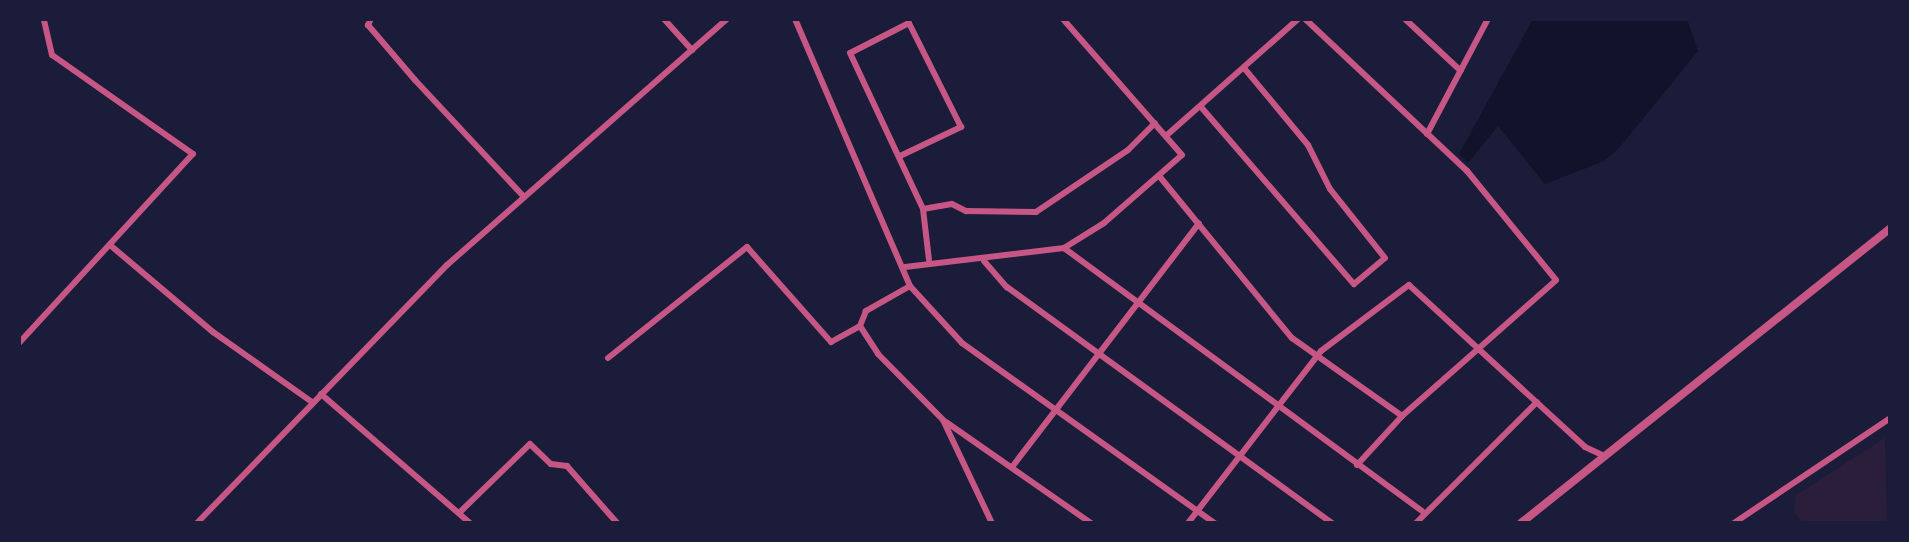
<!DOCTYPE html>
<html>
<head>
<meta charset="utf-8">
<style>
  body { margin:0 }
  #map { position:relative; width:1909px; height:542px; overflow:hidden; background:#1b1b3a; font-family:"Titillium Web",sans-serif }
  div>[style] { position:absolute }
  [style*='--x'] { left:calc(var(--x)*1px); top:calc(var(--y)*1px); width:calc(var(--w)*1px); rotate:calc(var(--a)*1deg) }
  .green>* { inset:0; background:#2a1e3b }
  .water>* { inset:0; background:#12122b }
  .minor>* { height:6px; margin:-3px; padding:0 3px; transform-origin:3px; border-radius:3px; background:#c65784 }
  .tertiary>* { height:8px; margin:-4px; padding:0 4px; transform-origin:4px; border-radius:4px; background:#c65784 }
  span { translate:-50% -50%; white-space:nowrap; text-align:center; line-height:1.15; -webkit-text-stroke:7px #1b1b3a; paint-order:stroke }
  .frame { position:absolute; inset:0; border:21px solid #1b1b3a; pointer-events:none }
</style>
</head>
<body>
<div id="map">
  <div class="green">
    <div style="clip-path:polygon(1885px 438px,1887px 523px,1803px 523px,1794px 512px,1796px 495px)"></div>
  </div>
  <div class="water">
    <div style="clip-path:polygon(1533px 19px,1687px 19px,1698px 51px,1619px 148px,1604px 161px,1545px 184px,1498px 126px,1468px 163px,1459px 154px)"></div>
  </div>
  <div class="minor">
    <div style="--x:371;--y:19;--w:7;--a:117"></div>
    <div style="--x:368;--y:25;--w:72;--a:49.5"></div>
    <div style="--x:415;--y:80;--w:160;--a:47"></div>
    <div style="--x:664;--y:19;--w:42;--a:47.9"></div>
    <div style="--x:795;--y:19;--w:291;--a:66.7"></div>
    <div style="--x:910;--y:286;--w:77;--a:47.6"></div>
    <div style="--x:962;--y:343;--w:310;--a:35.5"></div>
    <div style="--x:1405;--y:19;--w:76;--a:42.9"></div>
    <div style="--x:1201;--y:107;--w:234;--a:49.2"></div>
    <div style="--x:1354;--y:284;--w:40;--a:-40"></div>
    <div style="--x:1385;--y:258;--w:88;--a:-128.6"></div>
    <div style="--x:1330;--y:189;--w:49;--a:-116.6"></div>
    <div style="--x:1308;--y:145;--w:99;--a:-129.7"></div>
    <div style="--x:1427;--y:134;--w:130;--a:-62.1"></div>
    <div style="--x:1167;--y:135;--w:175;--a:-41.5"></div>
    <div style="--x:900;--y:156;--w:68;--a:-25.4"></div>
    <div style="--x:961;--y:127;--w:116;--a:-116.6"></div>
    <div style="--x:909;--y:23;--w:66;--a:153"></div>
    <div style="--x:850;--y:53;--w:172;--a:64.9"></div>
    <div style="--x:923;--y:209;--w:51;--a:83.3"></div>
    <div style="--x:1160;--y:177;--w:208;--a:50.7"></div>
    <div style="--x:1292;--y:338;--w:135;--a:35.3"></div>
    <div style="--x:1402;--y:416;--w:205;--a:-41.4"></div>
    <div style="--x:1556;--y:280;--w:141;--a:-129.2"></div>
    <div style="--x:1467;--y:171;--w:222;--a:-136.8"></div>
    <div style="--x:923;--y:209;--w:29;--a:-10"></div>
    <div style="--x:952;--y:204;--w:16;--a:27"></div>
    <div style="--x:966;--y:211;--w:70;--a:0.8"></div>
    <div style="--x:1036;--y:212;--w:111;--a:-34"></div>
    <div style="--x:1128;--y:150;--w:38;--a:-45"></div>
    <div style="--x:110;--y:245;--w:135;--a:40.2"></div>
    <div style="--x:213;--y:332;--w:121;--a:35.3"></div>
    <div style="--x:1064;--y:248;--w:444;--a:36.3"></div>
    <div style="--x:984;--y:261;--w:35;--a:49"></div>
    <div style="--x:1007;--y:287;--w:402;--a:36"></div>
    <div style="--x:905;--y:267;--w:160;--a:-6.8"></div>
    <div style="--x:1064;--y:248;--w:47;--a:-32"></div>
    <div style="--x:1104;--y:223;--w:103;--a:-41.1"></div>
    <div style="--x:1182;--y:155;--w:181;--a:-131.2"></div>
    <div style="--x:910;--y:286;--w:51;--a:150.4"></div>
    <div style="--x:866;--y:311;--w:16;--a:112"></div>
    <div style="--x:860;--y:326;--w:33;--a:57"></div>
    <div style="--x:878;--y:354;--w:93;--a:45.4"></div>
    <div style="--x:943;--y:420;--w:114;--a:64.6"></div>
    <div style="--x:19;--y:343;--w:257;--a:-47.4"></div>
    <div style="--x:193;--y:154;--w:172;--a:-144.9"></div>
    <div style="--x:52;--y:55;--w:37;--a:-103"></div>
    <div style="--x:608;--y:358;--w:178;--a:-38.6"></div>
    <div style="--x:747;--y:247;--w:127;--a:48.5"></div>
    <div style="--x:831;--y:342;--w:33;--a:-29"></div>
    <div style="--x:321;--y:394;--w:197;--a:40.9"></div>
    <div style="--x:946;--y:422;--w:177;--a:34.9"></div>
    <div style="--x:1357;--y:465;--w:67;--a:-47.4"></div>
    <div style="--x:1012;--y:467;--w:307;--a:-52.5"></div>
    <div style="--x:459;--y:513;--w:99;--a:-44.2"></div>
    <div style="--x:530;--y:444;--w:29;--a:44"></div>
    <div style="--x:551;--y:464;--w:16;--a:7"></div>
    <div style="--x:567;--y:466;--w:76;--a:48.7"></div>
    <div style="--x:197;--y:523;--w:359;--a:-45.9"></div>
    <div style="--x:447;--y:265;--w:373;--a:-41.3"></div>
    <div style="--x:1188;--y:523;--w:217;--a:-52.3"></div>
    <div style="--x:1321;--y:351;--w:110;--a:-36.9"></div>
    <div style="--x:1409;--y:285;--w:239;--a:42.6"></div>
    <div style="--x:1585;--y:447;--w:19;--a:25"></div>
    <div style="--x:1416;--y:523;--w:171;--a:-45"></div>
    <div style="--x:1734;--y:523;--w:188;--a:-33.9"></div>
  </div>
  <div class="tertiary">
    <div style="--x:1521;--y:523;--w:472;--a:-38.6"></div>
  </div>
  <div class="frame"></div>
</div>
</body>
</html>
